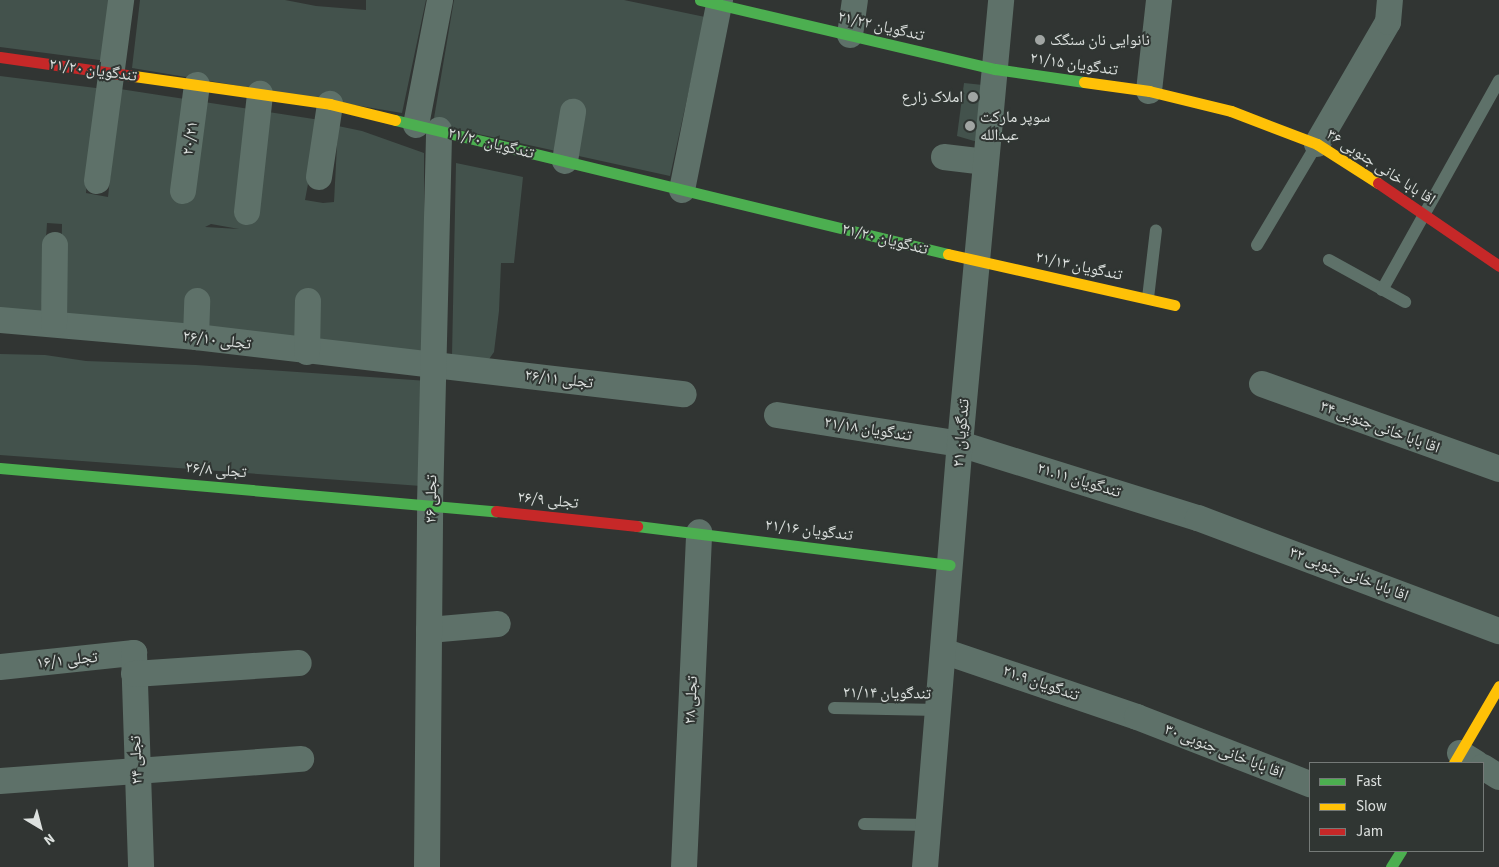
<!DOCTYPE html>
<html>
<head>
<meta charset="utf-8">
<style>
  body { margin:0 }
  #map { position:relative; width:1499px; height:867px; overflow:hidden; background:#313533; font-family:"Source Sans 3","Noto Naskh Arabic",sans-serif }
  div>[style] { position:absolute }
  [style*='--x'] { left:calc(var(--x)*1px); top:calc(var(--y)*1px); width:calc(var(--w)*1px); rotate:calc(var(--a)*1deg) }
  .building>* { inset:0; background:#43524c }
  .lane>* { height:12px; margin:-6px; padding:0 6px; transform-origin:6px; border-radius:6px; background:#5e7169 }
  .street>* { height:26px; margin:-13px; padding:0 13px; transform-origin:13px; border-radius:13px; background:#5e7169 }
  .fast>* { height:11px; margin:-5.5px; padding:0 5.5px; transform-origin:5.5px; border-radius:5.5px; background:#4caf50 }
  .slow>* { height:11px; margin:-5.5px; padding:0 5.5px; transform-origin:5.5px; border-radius:5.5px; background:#ffc107 }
  .jam>* { height:11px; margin:-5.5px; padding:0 5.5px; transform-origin:5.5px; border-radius:5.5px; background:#c62828 }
  .dots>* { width:14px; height:14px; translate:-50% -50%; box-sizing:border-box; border:2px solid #303633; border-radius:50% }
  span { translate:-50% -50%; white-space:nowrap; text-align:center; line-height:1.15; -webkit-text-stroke:4px #303633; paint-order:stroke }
  .street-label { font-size:16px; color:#dde1df }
  .poi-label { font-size:16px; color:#dde1df }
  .left { translate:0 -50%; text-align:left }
  .right { translate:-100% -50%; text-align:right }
  .legend { position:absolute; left:1309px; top:762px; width:175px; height:90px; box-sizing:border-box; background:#303633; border:1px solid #757a78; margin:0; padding:6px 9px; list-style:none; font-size:15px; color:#dde1df }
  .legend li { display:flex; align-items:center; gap:10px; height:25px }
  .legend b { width:25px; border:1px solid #757a78 }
  .north { position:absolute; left:15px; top:802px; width:50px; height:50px; -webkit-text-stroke:4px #303633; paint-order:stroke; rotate:143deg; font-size:14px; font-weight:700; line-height:20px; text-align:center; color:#dde1df }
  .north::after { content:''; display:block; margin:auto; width:18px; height:22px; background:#dde1df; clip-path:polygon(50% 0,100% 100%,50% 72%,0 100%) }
</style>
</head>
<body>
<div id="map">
  <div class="building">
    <div style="clip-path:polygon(0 0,115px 0,107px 61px,0 47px)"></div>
    <div style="clip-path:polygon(140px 0,285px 0,316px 6px,366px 10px,366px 0,426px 0,402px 113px,132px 68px)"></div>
    <div style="clip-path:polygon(454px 0,624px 0,705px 17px,670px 176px,433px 124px)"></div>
    <div style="clip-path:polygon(evenodd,0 76px,104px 89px,88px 165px,86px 193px,108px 197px,120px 89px,320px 120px,305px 200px,323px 203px,334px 202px,338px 126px,362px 131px,424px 153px,424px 199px,426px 243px,424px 351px,313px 347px,314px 290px,303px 289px,297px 339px,60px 322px,62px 224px,47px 223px,41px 317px,0 315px,0 76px,211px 224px,239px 229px,205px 227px,211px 224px)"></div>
    <div style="clip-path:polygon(964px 83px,983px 85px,981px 143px,957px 136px)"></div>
    <div style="clip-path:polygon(456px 163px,523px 177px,514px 263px,501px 263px,499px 311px,494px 352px,487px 362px,452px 355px)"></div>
    <div style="clip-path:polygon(0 354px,45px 355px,86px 361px,196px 365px,428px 381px,421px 486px,0 455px)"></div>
  </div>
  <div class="lane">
    <div style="--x:1257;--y:245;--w:117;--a:-59.3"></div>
    <div style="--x:1329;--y:260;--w:87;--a:28.9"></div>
    <div style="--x:1382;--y:290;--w:240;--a:-60.8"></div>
    <div style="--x:1148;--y:298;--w:68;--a:-83.3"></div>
    <div style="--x:834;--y:708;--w:105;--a:1.1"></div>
    <div style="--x:864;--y:824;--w:65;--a:0.9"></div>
  </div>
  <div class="street">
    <div style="--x:850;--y:35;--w:35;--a:-82"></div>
    <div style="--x:1149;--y:91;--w:92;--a:-83.7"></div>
    <div style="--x:416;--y:125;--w:127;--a:-79.1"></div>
    <div style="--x:1317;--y:144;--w:141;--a:-59.8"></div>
    <div style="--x:1388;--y:22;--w:22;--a:-85"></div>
    <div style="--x:944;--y:157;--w:42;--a:6.8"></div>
    <div style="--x:565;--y:161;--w:50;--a:-80.7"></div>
    <div style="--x:319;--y:177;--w:74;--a:-81.4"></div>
    <div style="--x:97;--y:181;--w:183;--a:-82.4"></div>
    <div style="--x:682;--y:190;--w:194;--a:-78.7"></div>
    <div style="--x:183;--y:191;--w:107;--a:-82.5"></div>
    <div style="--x:247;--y:212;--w:119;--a:-83.7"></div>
    <div style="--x:0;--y:320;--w:197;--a:5"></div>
    <div style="--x:196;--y:337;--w:491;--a:6.7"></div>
    <div style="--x:54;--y:324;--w:79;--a:-89.3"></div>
    <div style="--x:196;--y:337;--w:36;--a:-88"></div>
    <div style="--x:307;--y:352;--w:51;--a:-88.9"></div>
    <div style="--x:1262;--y:384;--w:252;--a:19.7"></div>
    <div style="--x:777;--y:415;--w:185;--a:9"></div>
    <div style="--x:960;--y:444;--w:249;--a:17.3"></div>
    <div style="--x:1198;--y:518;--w:322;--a:20.6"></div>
    <div style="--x:429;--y:630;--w:69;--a:-5"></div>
    <div style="--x:943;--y:651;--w:205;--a:18.8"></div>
    <div style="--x:1137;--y:717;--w:186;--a:21.2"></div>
    <div style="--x:0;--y:667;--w:135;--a:-6"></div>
    <div style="--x:134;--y:653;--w:214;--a:88.1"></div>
    <div style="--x:134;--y:674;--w:165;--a:-3.8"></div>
    <div style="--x:1460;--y:753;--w:19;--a:32"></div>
    <div style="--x:1483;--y:767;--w:19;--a:32"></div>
    <div style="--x:0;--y:781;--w:302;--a:-4.2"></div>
    <div style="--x:427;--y:867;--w:363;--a:-89.5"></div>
    <div style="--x:430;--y:504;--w:374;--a:-88.6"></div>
    <div style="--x:684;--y:867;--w:335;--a:-87.4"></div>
    <div style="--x:925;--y:867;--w:424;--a:-85.3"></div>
    <div style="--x:960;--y:444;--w:446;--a:-84.7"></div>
  </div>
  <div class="fast">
    <div style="--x:700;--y:0;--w:303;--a:13.2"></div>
    <div style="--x:995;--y:69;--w:90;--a:8.3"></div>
    <div style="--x:395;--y:120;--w:569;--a:13.62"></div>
    <div style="--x:0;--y:468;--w:498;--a:5"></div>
    <div style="--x:637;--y:526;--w:315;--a:7.1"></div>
    <div style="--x:1391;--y:867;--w:19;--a:-58"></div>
  </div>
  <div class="slow">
    <div style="--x:134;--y:76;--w:198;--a:8.1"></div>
    <div style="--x:330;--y:104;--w:67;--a:13.8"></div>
    <div style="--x:1084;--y:82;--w:66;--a:7.9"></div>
    <div style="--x:1149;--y:91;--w:84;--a:13.7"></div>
    <div style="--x:1231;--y:111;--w:92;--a:21"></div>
    <div style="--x:1317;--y:144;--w:72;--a:32.6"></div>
    <div style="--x:948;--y:254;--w:232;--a:12.7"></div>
    <div style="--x:1454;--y:763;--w:89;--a:-59.7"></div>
  </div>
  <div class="jam">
    <div style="--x:0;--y:57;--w:135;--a:8.1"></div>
    <div style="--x:1378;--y:183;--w:147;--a:34.4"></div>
    <div style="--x:496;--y:511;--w:142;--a:6.1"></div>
  </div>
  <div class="dots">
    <div style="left:1040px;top:40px;background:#a1a5a3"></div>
    <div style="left:973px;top:97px;background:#a1a5a3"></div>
    <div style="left:970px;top:126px;background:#a1a5a3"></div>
  </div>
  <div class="street-label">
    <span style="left:881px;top:26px;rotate:13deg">۲۱/۲۲ تندگویان</span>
    <span style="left:1074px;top:64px;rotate:8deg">۲۱/۱۵ تندگویان</span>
    <span style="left:93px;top:70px;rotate:8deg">۲۱/۲۰ تندگویان</span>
    <span style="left:190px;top:138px;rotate:-82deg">۲۰/۲۱</span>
    <span style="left:491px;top:143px;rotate:14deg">۲۱/۲۰ تندگویان</span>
    <span style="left:1381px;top:167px;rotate:33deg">۳۶ اقا بابا خانی جنوبی</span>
    <span style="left:885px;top:239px;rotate:14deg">۲۱/۲۰ تندگویان</span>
    <span style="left:1079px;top:266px;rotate:12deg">۲۱/۱۳ تندگویان</span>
    <span style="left:217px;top:340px;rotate:7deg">۲۶/۱۰ تجلی</span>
    <span style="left:559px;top:379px;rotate:7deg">۲۶/۱۱ تجلی</span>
    <span style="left:1380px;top:427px;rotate:20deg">۳۴ اقا بابا خانی جنوبی</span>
    <span style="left:868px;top:429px;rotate:9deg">۲۱/۱۸ تندگویان</span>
    <span style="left:961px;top:433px;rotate:-85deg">۲۱ تندگویان</span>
    <span style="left:216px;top:470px;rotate:5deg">۲۶/۸ تجلی</span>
    <span style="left:1079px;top:480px;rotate:17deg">۲۱.۱۱ تندگویان</span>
    <span style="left:431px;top:499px;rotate:-89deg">۲۶ تجلی</span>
    <span style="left:548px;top:500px;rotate:6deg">۲۶/۹ تجلی</span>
    <span style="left:809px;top:530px;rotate:7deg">۲۱/۱۶ تندگویان</span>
    <span style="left:1349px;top:574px;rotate:21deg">۳۲ اقا بابا خانی جنوبی</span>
    <span style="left:67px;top:660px;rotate:-6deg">۱۶/۱ تجلی</span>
    <span style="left:1041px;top:683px;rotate:19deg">۲۱.۹ تندگویان</span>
    <span style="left:887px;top:693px;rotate:1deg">۲۱/۱۴ تندگویان</span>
    <span style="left:691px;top:700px;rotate:-87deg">۲۸ تجلی</span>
    <span style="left:1224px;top:751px;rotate:21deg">۳۰ اقا بابا خانی جنوبی</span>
    <span style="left:136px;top:760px;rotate:-92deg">۲۴ تجلی</span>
  </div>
  <div class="poi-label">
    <span class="left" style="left:1050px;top:40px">نانوایی نان سنگک</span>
    <span class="right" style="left:963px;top:97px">املاک زارع</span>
    <span class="left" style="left:980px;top:126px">سوپر مارکت<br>عبدالله</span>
  </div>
  <ul class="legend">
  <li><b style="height:6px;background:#4caf50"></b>Fast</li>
  <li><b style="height:6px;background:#ffc107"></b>Slow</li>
  <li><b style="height:6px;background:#c62828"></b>Jam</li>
  </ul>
  <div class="north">N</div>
</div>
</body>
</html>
